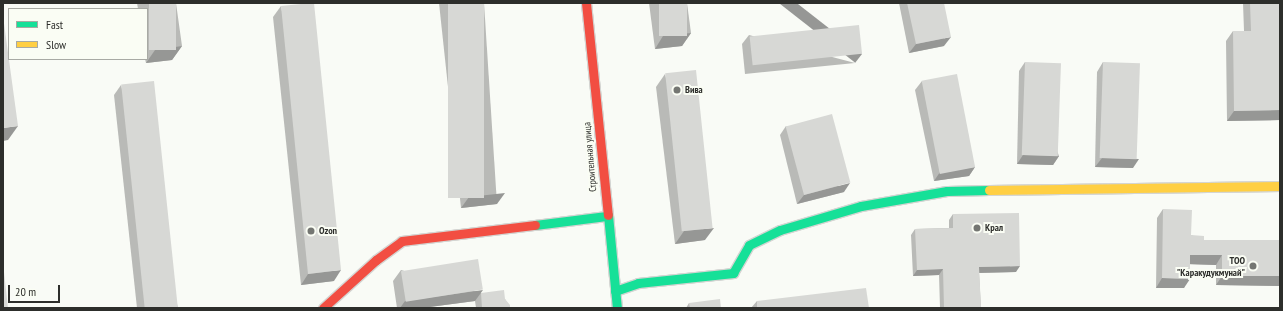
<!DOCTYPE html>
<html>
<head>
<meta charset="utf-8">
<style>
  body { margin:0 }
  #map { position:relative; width:1283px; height:311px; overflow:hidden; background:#f9fbf6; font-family:"PT Sans Narrow",sans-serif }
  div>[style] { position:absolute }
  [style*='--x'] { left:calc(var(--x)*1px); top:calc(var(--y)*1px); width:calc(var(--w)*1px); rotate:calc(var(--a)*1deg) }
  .roads { filter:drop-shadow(1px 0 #d4d5d2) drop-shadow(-1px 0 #d4d5d2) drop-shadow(0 1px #d4d5d2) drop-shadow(0 -1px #d4d5d2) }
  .fast>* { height:9px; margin:-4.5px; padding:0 4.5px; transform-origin:4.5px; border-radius:4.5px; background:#16e098 }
  .slow>* { height:9px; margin:-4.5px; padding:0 4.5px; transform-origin:4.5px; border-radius:4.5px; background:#ffcf43 }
  .jam>* { height:9px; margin:-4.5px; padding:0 4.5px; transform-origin:4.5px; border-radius:4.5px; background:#f24e42 }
  .wall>* { inset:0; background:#b9bab7 }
  .shaded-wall>* { inset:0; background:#969795; transform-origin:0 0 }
  .building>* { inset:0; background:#d7d8d5; transform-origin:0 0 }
  .dots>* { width:11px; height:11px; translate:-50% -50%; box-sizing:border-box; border:2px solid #fafdf4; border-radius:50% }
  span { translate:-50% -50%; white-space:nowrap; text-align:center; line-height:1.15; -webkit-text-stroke:4px #fafdf4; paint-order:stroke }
  .poi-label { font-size:10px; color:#2d2e2b; font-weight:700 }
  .left { translate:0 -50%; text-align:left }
  .right { translate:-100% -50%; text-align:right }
  .street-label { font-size:10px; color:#2d2e2b }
  .frame { position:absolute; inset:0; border:4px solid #2d2e2b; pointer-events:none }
  .legend { position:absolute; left:8px; top:8px; width:140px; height:52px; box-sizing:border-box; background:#fafdf4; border:1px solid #a8aaa4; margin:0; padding:5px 7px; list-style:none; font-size:12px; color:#2d2e2b }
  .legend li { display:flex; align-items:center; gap:8px; height:20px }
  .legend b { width:20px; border:1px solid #a8aaa4 }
  .scale { position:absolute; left:8px; top:285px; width:52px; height:18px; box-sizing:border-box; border:2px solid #2d2e2b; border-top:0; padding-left:5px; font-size:12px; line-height:14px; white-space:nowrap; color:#2d2e2b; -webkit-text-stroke:3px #fafdf4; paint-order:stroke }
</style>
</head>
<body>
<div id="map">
  <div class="roads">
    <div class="fast">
      <div style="--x:608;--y:215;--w:93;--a:84.5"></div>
      <div style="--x:535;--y:225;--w:72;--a:-7.2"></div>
      <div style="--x:615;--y:291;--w:24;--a:-19"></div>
      <div style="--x:638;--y:283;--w:96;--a:-6"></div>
      <div style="--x:733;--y:273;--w:32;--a:-60"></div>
      <div style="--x:749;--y:245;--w:34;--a:-26"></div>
      <div style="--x:780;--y:230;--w:84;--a:-16.5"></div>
      <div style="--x:861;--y:206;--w:87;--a:-9.9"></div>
      <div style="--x:947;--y:191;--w:42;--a:-1.4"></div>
    </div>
    <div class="slow">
      <div style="--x:989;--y:190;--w:291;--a:-0.8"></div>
    </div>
    <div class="jam">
      <div style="--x:586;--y:3;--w:213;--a:84.1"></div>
      <div style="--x:323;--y:308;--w:72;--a:-42.2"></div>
      <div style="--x:376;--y:260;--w:32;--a:-36"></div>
      <div style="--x:402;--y:241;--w:134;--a:-6.9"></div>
    </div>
  </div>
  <div class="wall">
    <div style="clip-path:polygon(137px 3px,176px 3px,182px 46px,172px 60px,146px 63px,145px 59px,147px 59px,147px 9px,138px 9px)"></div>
    <div style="clip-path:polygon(439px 3px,484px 3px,497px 204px,461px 208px)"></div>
    <div style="clip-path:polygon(649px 3px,687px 3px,691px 33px,682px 46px,655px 49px)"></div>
    <div style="clip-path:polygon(899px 3px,944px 3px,944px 46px,909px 53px)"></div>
    <div style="clip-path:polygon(1243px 3px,1280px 3px,1280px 120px,1227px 121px,1226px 41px,1233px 31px,1244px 31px)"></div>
    <div style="clip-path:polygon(281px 6px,334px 281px,301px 285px,273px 17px)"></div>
    <div style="clip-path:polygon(749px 35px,855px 63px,745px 74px,742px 44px)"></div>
    <div style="clip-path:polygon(1025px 62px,1059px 156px,1053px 165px,1017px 164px,1019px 71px)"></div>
    <div style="clip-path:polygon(1103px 62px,1133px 168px,1095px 167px,1097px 72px)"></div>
    <div style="clip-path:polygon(665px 74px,705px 240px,675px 244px,656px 87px)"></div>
    <div style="clip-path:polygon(922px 81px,975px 167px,969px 176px,934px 181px,915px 90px)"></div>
    <div style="clip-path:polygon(121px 85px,178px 308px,137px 308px,114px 95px)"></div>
    <div style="clip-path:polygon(786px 126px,844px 192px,797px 204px,780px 135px)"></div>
    <div style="clip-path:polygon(1163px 209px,1191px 235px,1204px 240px,1280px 240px,1280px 286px,1216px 285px,1216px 265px,1190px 264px,1184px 288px,1156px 288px,1157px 218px)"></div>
    <div style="clip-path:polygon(953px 214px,1016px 272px,979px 273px,981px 308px,940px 308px,939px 275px,913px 276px,911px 235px,915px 229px,949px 228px,949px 220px)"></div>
    <div style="clip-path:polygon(401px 270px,481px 293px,505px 299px,510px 308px,476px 308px,475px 301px,422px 308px,397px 308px,393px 281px)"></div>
    <div style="clip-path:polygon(757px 301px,869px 308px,751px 308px)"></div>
    <div style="clip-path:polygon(689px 303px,721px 308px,686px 308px)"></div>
  </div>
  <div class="shaded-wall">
    <div style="clip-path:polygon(691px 33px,682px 46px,655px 49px,663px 36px)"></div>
    <div style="clip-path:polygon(951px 37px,944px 46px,909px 53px,916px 44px)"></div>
    <div style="clip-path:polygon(182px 46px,172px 60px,146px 63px,155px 50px)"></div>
    <div style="left:862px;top:54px;width:11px;height:112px;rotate:128deg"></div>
    <div style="clip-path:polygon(1280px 110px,1280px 120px,1227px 121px,1234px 111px)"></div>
    <div style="clip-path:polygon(18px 126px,8px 140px,3px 141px,3px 128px)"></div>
    <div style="clip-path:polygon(1023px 155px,1059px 156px,1053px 165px,1017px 164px)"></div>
    <div style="clip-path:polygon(1102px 158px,1139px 159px,1133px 168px,1095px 167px)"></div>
    <div style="clip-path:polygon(975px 167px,969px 176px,934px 181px,940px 172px)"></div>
    <div style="clip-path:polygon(850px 183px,844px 192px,797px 204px,804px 195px)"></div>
    <div style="clip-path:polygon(505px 193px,497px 204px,461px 208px,469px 197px)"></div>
    <div style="clip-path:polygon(714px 228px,705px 240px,675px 244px,684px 231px)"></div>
    <div style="clip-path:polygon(1190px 255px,1222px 255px,1216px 265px,1184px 264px)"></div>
    <div style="clip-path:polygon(1020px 266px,1016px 272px,975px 273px,979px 267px)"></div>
    <div style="clip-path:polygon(943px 269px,939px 275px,913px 276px,917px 270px)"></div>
    <div style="clip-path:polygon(341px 270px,334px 281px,301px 285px,308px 274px)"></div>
    <div style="clip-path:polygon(1222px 276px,1280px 276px,1280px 286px,1216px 285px)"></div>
    <div style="clip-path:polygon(1162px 278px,1190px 279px,1184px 288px,1156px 288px)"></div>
    <div style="clip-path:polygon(483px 290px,475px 301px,422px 308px,400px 308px,405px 301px)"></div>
  </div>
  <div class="building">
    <div style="left:149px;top:3px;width:27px;height:47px"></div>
    <div style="clip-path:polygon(311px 3px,314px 3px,341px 270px,308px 274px,281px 6px)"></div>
    <div style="left:448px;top:3px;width:36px;height:195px"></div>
    <div style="left:659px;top:3px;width:28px;height:33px"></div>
    <div style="clip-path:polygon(907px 3px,944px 3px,951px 37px,916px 44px)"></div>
    <div style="clip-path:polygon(1250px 3px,1280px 3px,1280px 110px,1234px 111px,1233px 31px,1251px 31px)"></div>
    <div style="clip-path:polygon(3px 16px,18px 126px,3px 128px)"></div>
    <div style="left:859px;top:25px;width:29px;height:110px;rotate:84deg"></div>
    <div style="left:1025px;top:62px;width:36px;height:93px;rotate:2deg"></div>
    <div style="left:1103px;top:62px;width:37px;height:96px;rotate:2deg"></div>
    <div style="left:696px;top:70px;width:159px;height:31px;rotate:84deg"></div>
    <div style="left:957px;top:74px;width:95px;height:36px;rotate:79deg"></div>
    <div style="left:154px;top:81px;width:228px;height:33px;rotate:84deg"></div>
    <div style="left:832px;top:114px;width:71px;height:48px;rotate:75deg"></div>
    <div style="clip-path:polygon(1163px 209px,1192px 210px,1191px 235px,1204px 236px,1204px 240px,1280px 240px,1280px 276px,1222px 276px,1222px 255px,1190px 255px,1190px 279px,1162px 278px)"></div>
    <div style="clip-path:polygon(1019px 213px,1020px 266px,979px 267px,981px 308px,944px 308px,943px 269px,917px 270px,915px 229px,953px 228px,953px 214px)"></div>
    <div style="left:478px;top:259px;width:31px;height:78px;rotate:81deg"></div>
    <div style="clip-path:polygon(3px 263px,8px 308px,3px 308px)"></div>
    <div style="clip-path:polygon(866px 288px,869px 308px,757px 308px,757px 301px)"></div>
    <div style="clip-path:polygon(504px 290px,505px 299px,510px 305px,510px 308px,482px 308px,481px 293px)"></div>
    <div style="clip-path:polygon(720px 299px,721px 308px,690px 308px,689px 303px)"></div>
    <div style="clip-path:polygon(1280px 307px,1280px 308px,1257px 308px)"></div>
  </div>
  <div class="dots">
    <div style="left:677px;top:90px;background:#747672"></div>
    <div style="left:977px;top:228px;background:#747672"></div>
    <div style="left:311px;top:231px;background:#747672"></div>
    <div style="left:1253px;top:266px;background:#747672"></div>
  </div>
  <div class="poi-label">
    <span class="left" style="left:685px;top:90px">Вива</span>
    <span class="left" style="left:985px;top:228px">Крал</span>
    <span class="left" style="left:319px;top:231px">Ozon</span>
    <span class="right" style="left:1245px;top:266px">ТОО<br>"Каракудукмунай"</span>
  </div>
  <div class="street-label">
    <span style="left:590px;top:157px;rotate:-95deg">Строительная улица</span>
  </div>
  <div class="frame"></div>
  <ul class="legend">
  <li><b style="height:5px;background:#16e098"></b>Fast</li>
  <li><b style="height:5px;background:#ffcf43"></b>Slow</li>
  </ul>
  <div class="scale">20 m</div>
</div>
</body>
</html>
